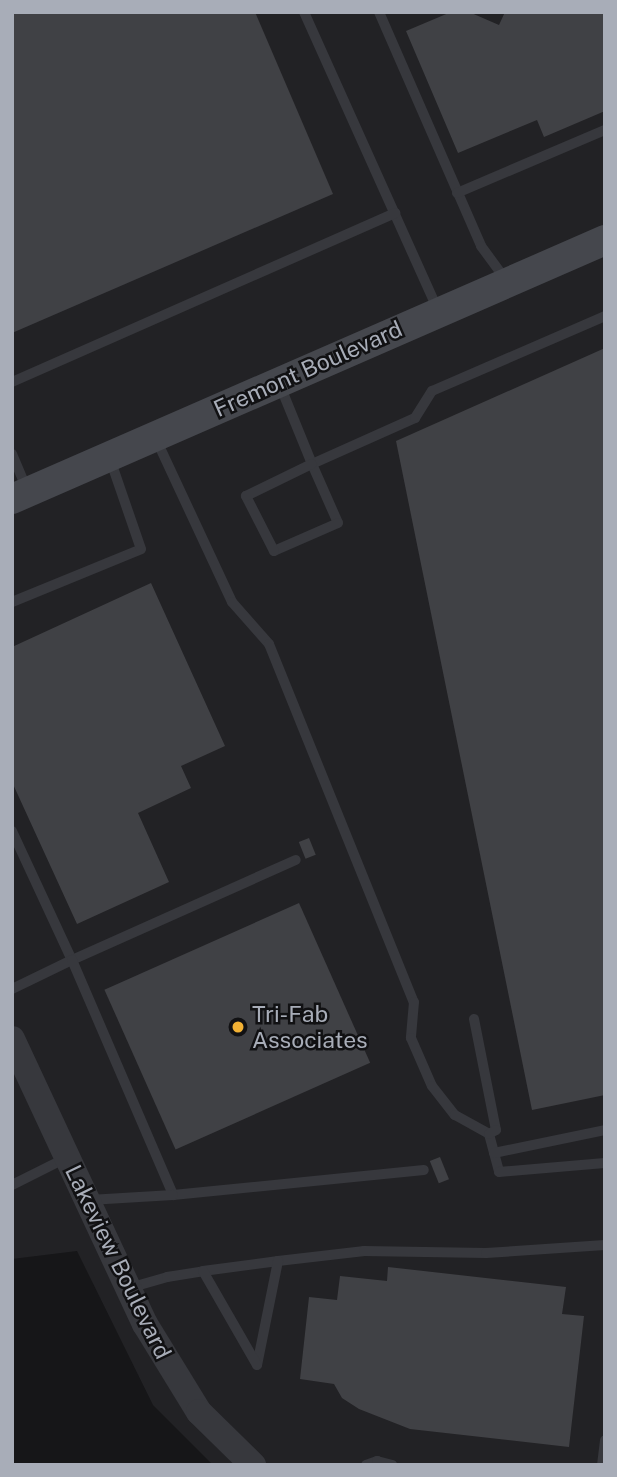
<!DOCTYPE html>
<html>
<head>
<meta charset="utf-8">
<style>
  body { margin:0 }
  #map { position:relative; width:617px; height:1477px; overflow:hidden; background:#161618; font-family:"Public Sans",sans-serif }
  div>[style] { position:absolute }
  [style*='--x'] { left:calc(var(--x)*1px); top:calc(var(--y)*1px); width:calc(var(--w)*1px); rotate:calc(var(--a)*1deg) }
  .built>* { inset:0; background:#222225 }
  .building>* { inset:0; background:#404145; transform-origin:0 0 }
  .service>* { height:10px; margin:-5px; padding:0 5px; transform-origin:5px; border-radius:5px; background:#37383d }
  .tertiary>* { height:26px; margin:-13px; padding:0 13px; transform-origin:13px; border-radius:13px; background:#37383d }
  .secondary>* { height:30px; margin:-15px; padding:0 15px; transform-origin:15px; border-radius:15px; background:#45474d }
  .dots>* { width:19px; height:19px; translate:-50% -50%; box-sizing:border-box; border:4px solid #111113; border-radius:50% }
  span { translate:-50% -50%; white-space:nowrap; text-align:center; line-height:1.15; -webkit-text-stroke:5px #111113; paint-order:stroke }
  .street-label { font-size:23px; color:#a8adb8 }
  .poi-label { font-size:23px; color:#a8adb8 }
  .left { translate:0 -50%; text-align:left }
  .frame { position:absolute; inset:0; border:14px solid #a8adb8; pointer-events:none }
</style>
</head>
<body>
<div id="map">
  <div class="built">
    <div style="clip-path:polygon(12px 12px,605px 12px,605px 1465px,213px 1465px,153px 1405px,77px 1251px,12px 1259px)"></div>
  </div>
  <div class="building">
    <div style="clip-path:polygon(12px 12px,255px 12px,333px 194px,12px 333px)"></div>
    <div style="clip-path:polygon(451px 12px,469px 12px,499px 25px,505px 12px,605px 12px,605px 111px,544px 137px,537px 120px,458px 153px,406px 31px)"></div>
    <div style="clip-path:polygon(605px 348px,605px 1095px,532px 1110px,396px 441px)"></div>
    <div style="clip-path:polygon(151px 583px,225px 746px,181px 766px,191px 788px,138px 813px,169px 882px,77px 924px,12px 782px,12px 647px)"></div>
    <div style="left:309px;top:838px;width:18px;height:11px;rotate:68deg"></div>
    <div style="left:299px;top:903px;width:175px;height:213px;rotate:66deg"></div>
    <div style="left:440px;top:1157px;width:24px;height:11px;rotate:68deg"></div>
    <div style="clip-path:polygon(388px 1267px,566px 1287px,562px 1314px,584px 1316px,569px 1447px,410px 1429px,359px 1409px,342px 1398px,334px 1384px,300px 1379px,309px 1297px,337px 1300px,340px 1276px,387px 1281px)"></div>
  </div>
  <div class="service">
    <div style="--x:304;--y:12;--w:327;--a:65.8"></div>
    <div style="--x:379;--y:12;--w:255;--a:66.4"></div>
    <div style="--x:481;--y:246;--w:42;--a:53.7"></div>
    <div style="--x:457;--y:193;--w:161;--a:-23.1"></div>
    <div style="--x:12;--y:382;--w:419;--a:-23.8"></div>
    <div style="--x:279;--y:383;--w:87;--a:67.8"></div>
    <div style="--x:312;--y:464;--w:113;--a:-24.1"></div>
    <div style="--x:415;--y:418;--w:32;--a:-58"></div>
    <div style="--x:432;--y:391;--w:189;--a:-23.4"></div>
    <div style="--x:156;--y:439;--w:180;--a:65"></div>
    <div style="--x:232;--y:602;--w:56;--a:48.6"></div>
    <div style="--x:269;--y:644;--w:386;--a:68"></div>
    <div style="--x:414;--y:1002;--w:36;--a:95"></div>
    <div style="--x:411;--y:1038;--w:52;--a:66.4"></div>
    <div style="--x:432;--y:1086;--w:37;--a:52"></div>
    <div style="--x:455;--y:1115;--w:39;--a:29"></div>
    <div style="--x:489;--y:1134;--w:39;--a:75"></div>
    <div style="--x:499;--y:1172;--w:106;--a:-4.9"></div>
    <div style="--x:12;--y:454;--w:39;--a:67"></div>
    <div style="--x:312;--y:464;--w:64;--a:66.2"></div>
    <div style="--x:338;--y:523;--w:70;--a:156.4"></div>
    <div style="--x:274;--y:551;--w:62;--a:-117"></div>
    <div style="--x:246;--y:496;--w:73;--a:-25.9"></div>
    <div style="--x:12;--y:602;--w:139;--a:-22.3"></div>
    <div style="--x:141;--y:549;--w:95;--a:-109"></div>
    <div style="--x:12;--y:831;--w:142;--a:65.1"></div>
    <div style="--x:72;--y:960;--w:245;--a:-24.1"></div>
    <div style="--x:12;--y:989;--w:67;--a:-25.8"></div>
    <div style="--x:72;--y:960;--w:256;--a:66.7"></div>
    <div style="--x:173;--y:1195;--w:252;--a:-5.7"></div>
    <div style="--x:474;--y:1019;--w:113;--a:78.8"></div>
    <div style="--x:496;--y:1130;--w:8;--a:150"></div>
    <div style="--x:494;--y:1153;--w:113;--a:-11.7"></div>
    <div style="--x:12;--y:1185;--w:60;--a:-26.6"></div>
    <div style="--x:89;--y:1200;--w:84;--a:-3.4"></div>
    <div style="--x:278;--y:1261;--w:87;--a:-6.6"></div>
    <div style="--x:364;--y:1251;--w:122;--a:0.9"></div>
    <div style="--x:486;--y:1253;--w:119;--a:-3.8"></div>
    <div style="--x:129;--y:1288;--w:40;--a:-16"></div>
    <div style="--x:167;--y:1277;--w:36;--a:-9"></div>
    <div style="--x:203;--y:1271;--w:76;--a:-7.6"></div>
    <div style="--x:278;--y:1261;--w:106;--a:101.4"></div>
    <div style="--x:257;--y:1365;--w:108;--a:-119.9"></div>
    <div style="--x:366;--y:1465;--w:12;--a:-20"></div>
    <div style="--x:377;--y:1461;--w:16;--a:15"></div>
    <div style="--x:602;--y:1465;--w:25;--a:-83"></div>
  </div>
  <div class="tertiary">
    <div style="--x:12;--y:1039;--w:315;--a:65"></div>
    <div style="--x:145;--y:1324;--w:103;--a:58.5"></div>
    <div style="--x:199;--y:1412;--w:76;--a:44.5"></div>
  </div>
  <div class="secondary">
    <div style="--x:12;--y:499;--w:647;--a:-23.59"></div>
  </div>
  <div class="dots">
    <div style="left:238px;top:1027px;background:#f2b134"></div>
  </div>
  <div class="street-label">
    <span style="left:308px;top:369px;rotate:-24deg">Fremont Boulevard</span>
    <span style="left:118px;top:1262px;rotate:64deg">Lakeview Boulevard</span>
  </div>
  <div class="poi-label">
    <span class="left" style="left:252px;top:1027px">Tri-Fab<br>Associates</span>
  </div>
  <div class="frame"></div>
</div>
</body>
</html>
